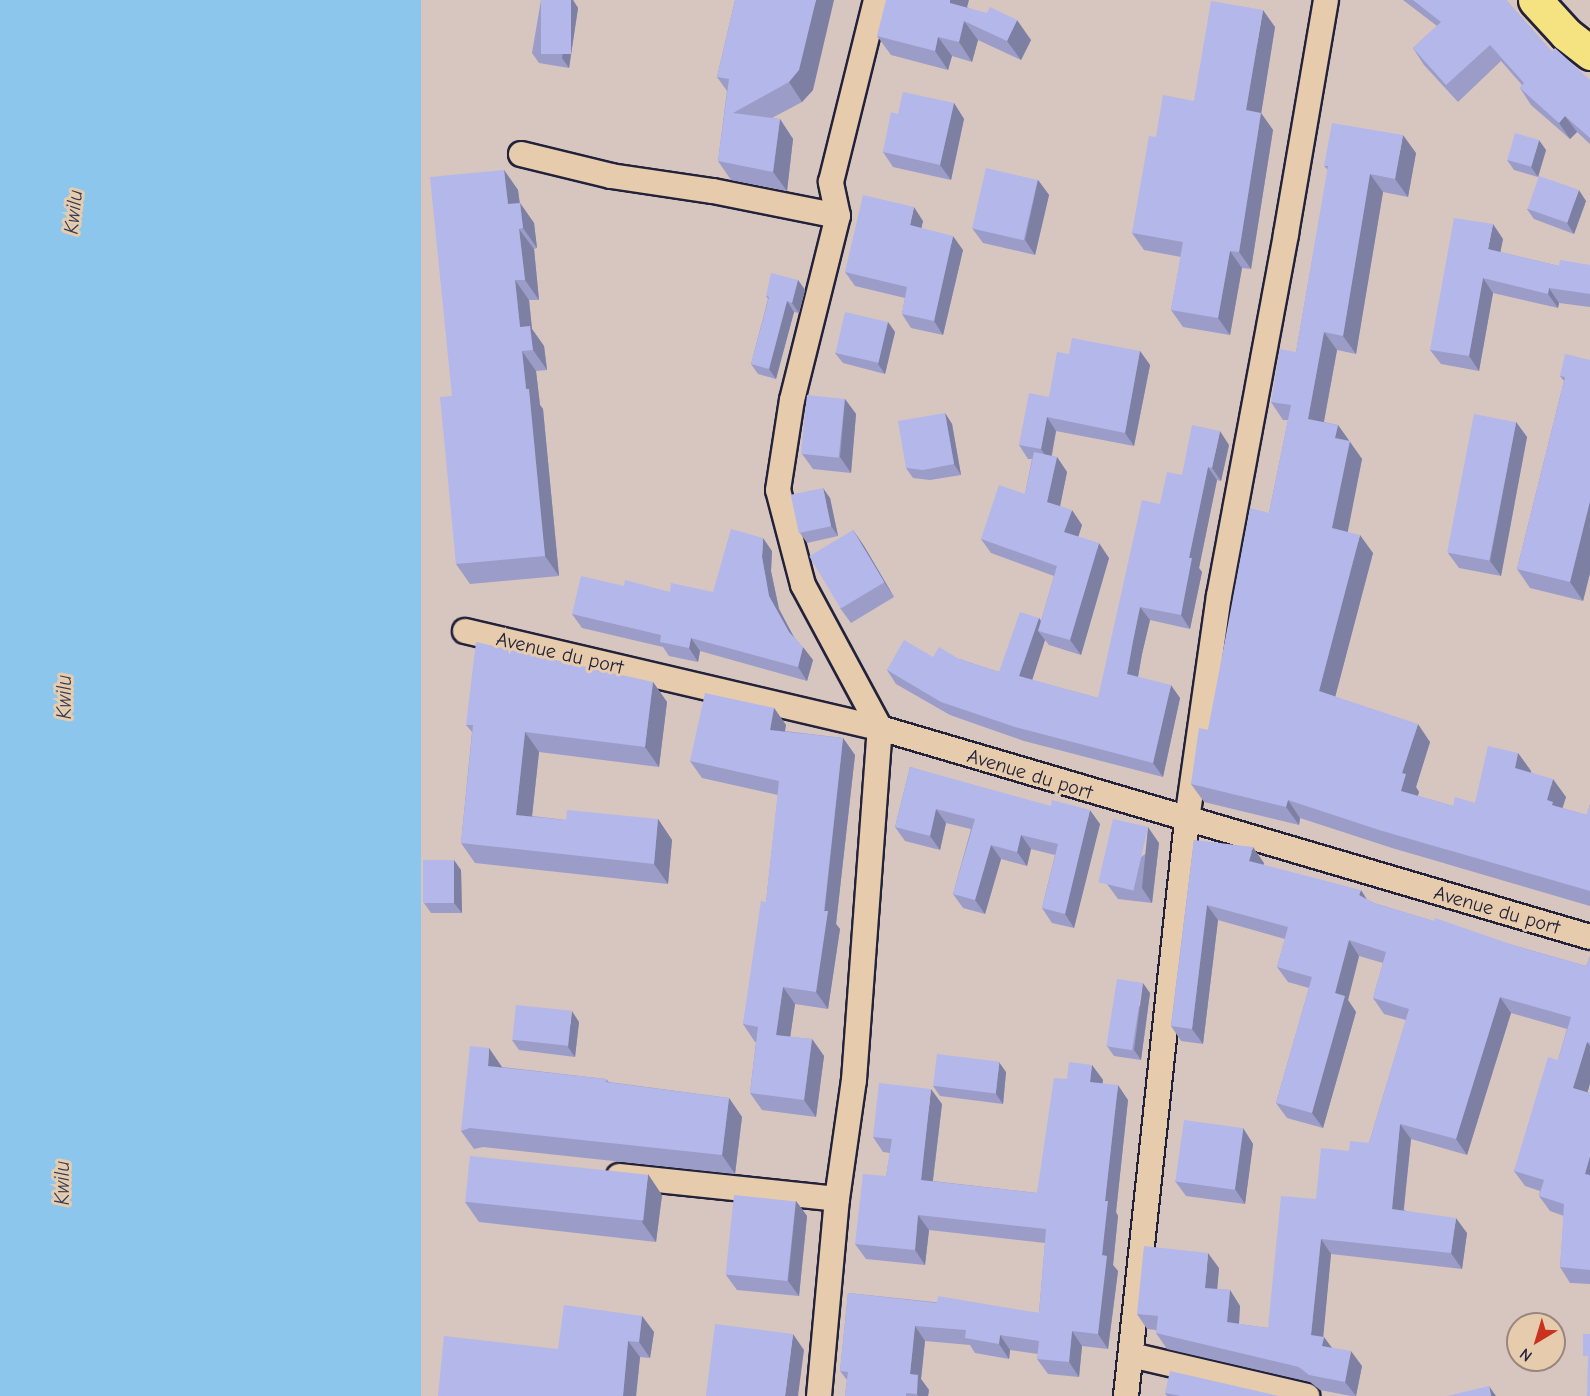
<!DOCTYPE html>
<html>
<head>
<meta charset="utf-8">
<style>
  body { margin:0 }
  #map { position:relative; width:1590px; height:1396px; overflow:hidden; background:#d7c5bf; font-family:"Comic Neue",sans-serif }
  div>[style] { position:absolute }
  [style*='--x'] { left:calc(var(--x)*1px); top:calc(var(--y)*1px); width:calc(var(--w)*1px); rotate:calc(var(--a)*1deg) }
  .water>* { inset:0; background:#8dc6ec; transform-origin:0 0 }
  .roads { filter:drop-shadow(2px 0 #22223b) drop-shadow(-2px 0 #22223b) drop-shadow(0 2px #22223b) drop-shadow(0 -2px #22223b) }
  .minor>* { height:24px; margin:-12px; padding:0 12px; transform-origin:12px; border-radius:12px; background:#e6cbad }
  .trunk>* { height:33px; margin:-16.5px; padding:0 16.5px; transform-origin:16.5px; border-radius:16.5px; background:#f5e382 }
  .wall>* { inset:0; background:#9b9dc8 }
  .shaded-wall>* { inset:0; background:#7e80a3 }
  .building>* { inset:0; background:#b4b7e9; transform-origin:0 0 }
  span { translate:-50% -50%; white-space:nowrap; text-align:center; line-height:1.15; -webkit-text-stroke:6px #e6cbad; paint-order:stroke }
  .street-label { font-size:20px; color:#22223b }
  .water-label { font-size:21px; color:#323b56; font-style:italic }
  .north { position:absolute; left:1506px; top:1312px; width:60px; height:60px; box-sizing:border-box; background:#e6cbad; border:2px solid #98877f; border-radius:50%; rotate:218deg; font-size:16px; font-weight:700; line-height:24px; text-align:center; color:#22223b }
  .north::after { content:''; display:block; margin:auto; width:21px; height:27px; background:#c8321e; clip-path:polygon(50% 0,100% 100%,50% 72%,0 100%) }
</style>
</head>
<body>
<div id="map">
  <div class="water">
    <div style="left:0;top:0;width:421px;height:1396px"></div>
  </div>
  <div class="roads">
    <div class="minor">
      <div style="--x:521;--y:154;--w:93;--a:13.7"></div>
      <div style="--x:611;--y:176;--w:103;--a:8.4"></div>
      <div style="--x:713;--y:191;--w:127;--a:11.3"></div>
      <div style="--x:465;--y:631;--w:426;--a:13.2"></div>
      <div style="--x:880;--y:728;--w:740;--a:16.4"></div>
      <div style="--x:619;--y:1176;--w:219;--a:6"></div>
      <div style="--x:1131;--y:1355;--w:181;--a:13.1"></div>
      <div style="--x:819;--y:1396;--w:198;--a:-84.8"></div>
      <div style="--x:837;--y:1199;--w:120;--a:-81.9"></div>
      <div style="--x:854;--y:1080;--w:353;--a:-85.8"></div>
      <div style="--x:880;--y:728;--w:162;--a:-118.3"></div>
      <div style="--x:803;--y:585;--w:98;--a:-104.7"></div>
      <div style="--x:778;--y:490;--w:91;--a:-81.2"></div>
      <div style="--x:792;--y:400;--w:190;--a:-76"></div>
      <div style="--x:838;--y:216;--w:35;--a:-102"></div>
      <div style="--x:831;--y:182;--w:187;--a:-76.1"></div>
      <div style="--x:1126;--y:1396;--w:579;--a:-83.95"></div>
      <div style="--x:1187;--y:820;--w:226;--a:-81.9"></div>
      <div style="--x:1219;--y:596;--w:368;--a:-79.5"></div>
      <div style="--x:1286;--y:234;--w:237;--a:-80.3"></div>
    </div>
    <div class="trunk">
      <div style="--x:1535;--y:0;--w:46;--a:47.6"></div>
      <div style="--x:1566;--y:34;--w:31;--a:38"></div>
    </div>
  </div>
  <div class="wall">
    <div style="clip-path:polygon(541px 0,573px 0,578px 8px,569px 68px,539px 63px,532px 53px)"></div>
    <div style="clip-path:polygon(735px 0,813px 90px,802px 102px,772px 118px,780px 119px,793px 139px,787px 191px,731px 180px,718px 161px,727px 91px,717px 77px)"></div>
    <div style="clip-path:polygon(1403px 0,1506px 0,1552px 52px,1590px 80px,1590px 144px,1577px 132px,1570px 139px,1531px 105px,1520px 88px,1522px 85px,1501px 61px,1458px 102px,1424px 65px,1413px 48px,1437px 26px)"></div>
    <div style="clip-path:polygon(967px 7px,1031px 40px,1021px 60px,978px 40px,972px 62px,952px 56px,948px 70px,891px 55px,877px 36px)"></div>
    <div style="clip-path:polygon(1275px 27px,1261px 113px,1273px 130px,1251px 269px,1242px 268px,1230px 335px,1183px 327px,1171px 310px,1181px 257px,1144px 250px,1132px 233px,1194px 101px)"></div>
    <div style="clip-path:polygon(954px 103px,964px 119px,951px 180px,893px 167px,883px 152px,898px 114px)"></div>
    <div style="clip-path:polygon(1546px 150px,1538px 177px,1514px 170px,1507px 160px)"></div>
    <div style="clip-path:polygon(1416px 153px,1408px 197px,1383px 192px,1356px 354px,1337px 350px,1324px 422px,1338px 425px,1362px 459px,1347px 532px,1373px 553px,1335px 697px,1430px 742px,1416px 787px,1419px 792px,1418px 796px,1453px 806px,1475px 803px,1518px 753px,1531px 771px,1531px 772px,1566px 797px,1562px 808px,1587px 815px,1590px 804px,1590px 906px,1392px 848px,1300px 818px,1299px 825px,1204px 802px,1191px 784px,1208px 730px,1269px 513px,1288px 420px,1283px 420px,1271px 402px,1296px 352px,1328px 170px,1324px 166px)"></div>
    <div style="clip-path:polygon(504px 170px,518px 190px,520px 203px,534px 223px,537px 248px,534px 249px,539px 300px,529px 300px,532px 329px,544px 346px,547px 370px,536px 371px,540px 405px,543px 409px,559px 576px,470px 584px,456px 564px,452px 396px)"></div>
    <div style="clip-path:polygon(1038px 180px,1049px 195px,1035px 255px,983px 243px,972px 228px)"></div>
    <div style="clip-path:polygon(1586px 201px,1574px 234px,1534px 219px,1527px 209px)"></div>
    <div style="clip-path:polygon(923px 221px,921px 228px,963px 250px,943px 335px,911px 328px,902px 314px,905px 298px,855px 286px,845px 272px)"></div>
    <div style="clip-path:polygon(1503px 239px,1500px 252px,1559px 266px,1590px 265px,1590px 307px,1559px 303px,1558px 308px,1493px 293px,1479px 371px,1441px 364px,1430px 350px)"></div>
    <div style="clip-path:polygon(798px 280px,805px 290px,799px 313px,794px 312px,776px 379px,758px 374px,751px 364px,768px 299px,766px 296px)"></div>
    <div style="clip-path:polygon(888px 322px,895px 332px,885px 374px,843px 363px,835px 353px)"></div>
    <div style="clip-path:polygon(1140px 351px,1150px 365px,1134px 446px,1056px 431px,1052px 456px,1057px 457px,1067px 472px,1060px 506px,1082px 525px,1078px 537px,1109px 558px,1081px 655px,1049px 645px,1045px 640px,1032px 680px,1098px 698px,1160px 504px,1182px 475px,1229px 445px,1221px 481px,1217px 480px,1199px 568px,1202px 572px,1190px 629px,1150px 620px,1142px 654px,1138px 677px,1180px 698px,1163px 777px,1024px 741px,950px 715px,896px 684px,887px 670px,933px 657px,959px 659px,999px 672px,1039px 618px,1041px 621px,1054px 576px,991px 553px,981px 539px,1025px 494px,1032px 459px,1028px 459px,1019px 445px,1049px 397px,1069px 354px)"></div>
    <div style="clip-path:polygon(1590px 360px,1590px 573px,1583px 601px,1530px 588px,1517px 569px,1564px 381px,1560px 376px)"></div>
    <div style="clip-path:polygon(845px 399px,856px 414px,851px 473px,813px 469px,802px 454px)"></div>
    <div style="clip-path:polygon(945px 413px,952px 424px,961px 475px,930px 480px,913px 478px,906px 468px)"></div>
    <div style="clip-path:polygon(1516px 422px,1527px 437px,1501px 576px,1459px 568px,1448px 553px)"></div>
    <div style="clip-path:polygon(830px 498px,838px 536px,807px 543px,800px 533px)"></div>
    <div style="clip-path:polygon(853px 530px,864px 546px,894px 597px,851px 623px,840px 608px)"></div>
    <div style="clip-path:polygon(772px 551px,771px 571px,779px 609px,794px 637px,813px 660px,807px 681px,700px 651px,698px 662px,669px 656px,663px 647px,582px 628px,572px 614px,624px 586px,670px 592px,713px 592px)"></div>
    <div style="clip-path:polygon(653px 682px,667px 702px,659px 767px,539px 752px,532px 816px,566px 820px,658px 819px,672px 840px,668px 884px,475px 863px,461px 843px,472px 732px,466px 725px)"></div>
    <div style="clip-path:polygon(774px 708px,786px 725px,785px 731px,843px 738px,855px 755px,836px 924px,840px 929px,828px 1009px,795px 1004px,790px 1037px,812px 1039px,824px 1056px,816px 1117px,762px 1110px,750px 1093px,756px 1042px,755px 1042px,743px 1024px,766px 902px,778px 795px,702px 778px,690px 761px)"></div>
    <div style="clip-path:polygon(910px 767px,1100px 824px,1074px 928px,1052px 923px,1042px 908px,1055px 855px,1031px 849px,1027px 866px,1001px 859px,985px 914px,963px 908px,953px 894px,971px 829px,946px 823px,940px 850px,905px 841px,895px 827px)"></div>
    <div style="clip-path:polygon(1194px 840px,1264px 863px,1263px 865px,1368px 900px,1374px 903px,1516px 946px,1586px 966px,1590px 956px,1590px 1084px,1587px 1092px,1590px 1093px,1590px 1284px,1570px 1283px,1560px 1267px,1564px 1216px,1550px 1211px,1539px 1196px,1540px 1191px,1525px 1186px,1514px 1171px,1558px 1060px,1567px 1029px,1511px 1013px,1467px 1155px,1411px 1139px,1404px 1210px,1467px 1233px,1462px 1269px,1331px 1254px,1323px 1336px,1331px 1347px,1362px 1366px,1356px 1396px,1351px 1396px,1320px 1390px,1310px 1382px,1167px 1349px,1156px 1333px,1156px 1330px,1147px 1329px,1137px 1314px,1219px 1268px,1217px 1289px,1230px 1290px,1240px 1306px,1239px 1324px,1268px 1328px,1316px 1199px,1349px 1151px,1369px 1143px,1406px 1020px,1384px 1014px,1373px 998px,1383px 963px,1359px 956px,1348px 1000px,1356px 1012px,1323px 1128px,1287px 1118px,1276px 1103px,1309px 988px,1288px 982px,1277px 967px,1285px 939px,1218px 920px,1203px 1044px,1181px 1041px,1171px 1026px)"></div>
    <div style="clip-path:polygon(1159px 843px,1152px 903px,1118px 899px,1107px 884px)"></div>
    <div style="clip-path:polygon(461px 870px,462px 913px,431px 913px,424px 903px)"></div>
    <div style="clip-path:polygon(1150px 993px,1141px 1060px,1114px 1056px,1107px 1046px)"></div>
    <div style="clip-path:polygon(579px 1022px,575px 1057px,519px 1050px,512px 1040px)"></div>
    <div style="clip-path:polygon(1092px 1065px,1103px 1080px,1102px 1084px,1128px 1100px,1116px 1212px,1118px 1216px,1113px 1265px,1118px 1271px,1108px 1349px,1082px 1346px,1079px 1377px,1048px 1374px,1037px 1359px,1038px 1354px,1010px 1350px,1009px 1359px,975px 1353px,970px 1345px,925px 1341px,921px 1379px,929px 1390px,928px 1396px,845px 1396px,847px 1380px,840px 1371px,848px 1293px,1039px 1313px,1045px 1243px,929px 1230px,925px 1265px,866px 1259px,855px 1244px,886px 1176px,890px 1153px,883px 1152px,873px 1137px,942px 1104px,933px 1181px,1037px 1193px,1067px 1079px)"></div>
    <div style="clip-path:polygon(502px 1067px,606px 1079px,609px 1082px,729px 1098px,742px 1117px,735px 1174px,483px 1147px,474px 1149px,461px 1131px)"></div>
    <div style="clip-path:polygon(1006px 1072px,1003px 1104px,940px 1096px,933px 1086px)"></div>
    <div style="clip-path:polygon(1243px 1128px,1253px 1144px,1245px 1204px,1186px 1196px,1175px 1181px)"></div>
    <div style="clip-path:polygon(662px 1195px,656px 1242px,479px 1222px,465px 1202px)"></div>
    <div style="clip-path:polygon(796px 1201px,807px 1216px,799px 1296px,737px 1290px,726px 1275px)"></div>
    <div style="clip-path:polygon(642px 1316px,654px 1332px,650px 1358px,640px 1357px,636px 1396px,438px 1396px)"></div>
    <div style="clip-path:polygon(1165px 1393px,1279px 1396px,1167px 1396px)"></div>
  </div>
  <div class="shaded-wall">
    <div style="clip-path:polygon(571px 0,573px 0,578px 8px,569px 68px,562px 58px)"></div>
    <div style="clip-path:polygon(816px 0,834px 0,813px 90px,802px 102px,789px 82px)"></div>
    <div style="clip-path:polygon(950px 0,969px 0,963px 22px,950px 3px)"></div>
    <div style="clip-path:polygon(1263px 10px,1275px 27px,1259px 127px,1246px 110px)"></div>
    <div style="clip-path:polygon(1017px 20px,1031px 40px,1021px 60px,1007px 41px)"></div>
    <div style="clip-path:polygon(964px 21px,978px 40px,972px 62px,959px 42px)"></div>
    <div style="clip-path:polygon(938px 37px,952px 56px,948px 70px,935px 51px)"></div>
    <div style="clip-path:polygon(954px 103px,964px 119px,951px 180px,940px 165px)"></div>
    <div style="clip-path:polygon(1261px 113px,1273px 130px,1251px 269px,1239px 252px)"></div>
    <div style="clip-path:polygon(1565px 116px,1577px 132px,1570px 139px,1559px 123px)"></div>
    <div style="clip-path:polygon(780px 119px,793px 139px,787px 191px,773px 172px)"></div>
    <div style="clip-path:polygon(1403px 135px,1416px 153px,1408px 197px,1395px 179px)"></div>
    <div style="clip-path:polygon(1539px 140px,1546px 150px,1538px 177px,1531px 167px)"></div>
    <div style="clip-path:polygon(504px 170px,518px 190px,522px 224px,508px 204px)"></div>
    <div style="clip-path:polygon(1370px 174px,1383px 192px,1356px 354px,1343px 336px)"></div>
    <div style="clip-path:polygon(1038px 180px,1049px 195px,1035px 255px,1025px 240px)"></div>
    <div style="clip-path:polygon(1579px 190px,1586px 201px,1574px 234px,1567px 223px)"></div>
    <div style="clip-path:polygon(520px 203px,534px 223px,537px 248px,523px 228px)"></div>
    <div style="clip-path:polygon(914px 207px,923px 221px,919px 239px,910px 225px)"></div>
    <div style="clip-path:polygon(1493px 224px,1503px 239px,1498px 264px,1488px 249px)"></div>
    <div style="clip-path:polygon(519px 229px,534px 249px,539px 300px,525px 280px)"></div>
    <div style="clip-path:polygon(953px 236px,963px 250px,943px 335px,934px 321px)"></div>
    <div style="clip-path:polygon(1230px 251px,1242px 268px,1230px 335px,1218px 318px)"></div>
    <div style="clip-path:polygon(1483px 278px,1493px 293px,1479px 371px,1469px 356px)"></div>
    <div style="clip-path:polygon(515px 280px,529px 300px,532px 329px,544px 346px,547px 370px,533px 350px,520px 327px)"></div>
    <div style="clip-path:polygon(798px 280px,805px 290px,799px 313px,792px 303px)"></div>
    <div style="clip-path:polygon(1549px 288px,1559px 303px,1558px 308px,1548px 294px)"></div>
    <div style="clip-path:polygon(787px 301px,794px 312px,776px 379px,769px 369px)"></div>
    <div style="clip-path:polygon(888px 322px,895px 332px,885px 374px,878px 364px)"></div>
    <div style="clip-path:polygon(1324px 332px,1337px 350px,1321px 437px,1308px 419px)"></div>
    <div style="clip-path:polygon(522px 351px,536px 371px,540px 405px,543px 409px,559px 576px,545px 556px)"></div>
    <div style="clip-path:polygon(1140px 351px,1150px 365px,1134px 446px,1125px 433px)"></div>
    <div style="clip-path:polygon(845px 399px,856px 414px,851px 473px,840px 457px)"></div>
    <div style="clip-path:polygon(945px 413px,952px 424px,961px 475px,954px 464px)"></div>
    <div style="clip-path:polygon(1047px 417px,1056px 431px,1050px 463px,1041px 449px)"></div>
    <div style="clip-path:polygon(1516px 422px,1527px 437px,1501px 576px,1490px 561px)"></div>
    <div style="clip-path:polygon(1338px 425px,1362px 459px,1345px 546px,1332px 528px,1335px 438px)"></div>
    <div style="clip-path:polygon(1220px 431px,1229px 445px,1221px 481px,1212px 468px)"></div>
    <div style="clip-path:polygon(1057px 457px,1067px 472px,1058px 516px,1047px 502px)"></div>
    <div style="clip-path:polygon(1208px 467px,1217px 480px,1199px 568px,1202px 572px,1190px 629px,1181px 615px,1189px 558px)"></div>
    <div style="clip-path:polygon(823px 488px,830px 498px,838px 536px,831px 526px)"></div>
    <div style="clip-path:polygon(1590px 501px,1590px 573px,1583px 601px,1570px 582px)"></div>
    <div style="clip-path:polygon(1072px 510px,1082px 525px,1075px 547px,1064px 532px)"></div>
    <div style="clip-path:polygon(853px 530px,864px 546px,894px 597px,884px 582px)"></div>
    <div style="clip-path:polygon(1360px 535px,1373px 553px,1332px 709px,1319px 691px)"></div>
    <div style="clip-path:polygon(763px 538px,772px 551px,771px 571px,779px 609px,798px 645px,789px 632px,769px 596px,762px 557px)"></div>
    <div style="clip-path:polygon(1099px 543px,1109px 558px,1081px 655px,1070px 640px)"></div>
    <div style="clip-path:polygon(1140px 607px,1150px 620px,1142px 654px,1136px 688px,1127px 674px,1133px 641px)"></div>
    <div style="clip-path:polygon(1039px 618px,1048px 632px,1038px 631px,1045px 640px,1029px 690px,1019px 676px)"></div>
    <div style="clip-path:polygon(691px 638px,700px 651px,698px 662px,689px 648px)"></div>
    <div style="clip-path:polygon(803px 647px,813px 660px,807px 681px,798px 667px)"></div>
    <div style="clip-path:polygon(653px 682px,667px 702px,659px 767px,645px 747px)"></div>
    <div style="clip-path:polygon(1171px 685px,1180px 698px,1163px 777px,1153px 763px)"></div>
    <div style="clip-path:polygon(774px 708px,786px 725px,782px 747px,770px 730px)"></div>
    <div style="clip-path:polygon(1418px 724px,1430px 742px,1416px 787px,1419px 792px,1413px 809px,1401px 791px,1402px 773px)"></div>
    <div style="clip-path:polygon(525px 732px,539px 752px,530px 835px,516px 815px)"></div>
    <div style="clip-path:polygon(843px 738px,855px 755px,836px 924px,840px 929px,828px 1009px,816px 992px)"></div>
    <div style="clip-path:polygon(1518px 753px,1531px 771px,1528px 786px,1515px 768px)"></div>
    <div style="clip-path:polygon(1553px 779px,1566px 797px,1561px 813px,1547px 800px)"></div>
    <div style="clip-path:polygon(1288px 800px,1300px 818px,1299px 825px,1286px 807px)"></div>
    <div style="clip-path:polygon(936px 809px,946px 823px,940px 850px,930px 836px)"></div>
    <div style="clip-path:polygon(1090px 810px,1100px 824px,1074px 928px,1065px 914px)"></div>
    <div style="clip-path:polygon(658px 819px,672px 840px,668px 884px,654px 864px)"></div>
    <div style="clip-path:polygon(1148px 827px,1159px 843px,1152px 903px,1142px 888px)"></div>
    <div style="clip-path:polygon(1021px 835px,1031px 849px,1027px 866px,1017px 852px)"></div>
    <div style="clip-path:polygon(991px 845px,1001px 859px,985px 914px,975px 900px)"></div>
    <div style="clip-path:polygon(1253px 847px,1264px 863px,1260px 877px,1249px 861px)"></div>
    <div style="clip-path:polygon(454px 860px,461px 870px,462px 913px,454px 903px)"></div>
    <div style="clip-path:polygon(1361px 890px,1371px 906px,1359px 895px)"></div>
    <div style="clip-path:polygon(1207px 905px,1218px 920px,1203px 1044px,1192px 1029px)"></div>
    <div style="clip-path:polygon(1349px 940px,1359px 956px,1348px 1000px,1356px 1012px,1323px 1128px,1312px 1113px,1335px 993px)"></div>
    <div style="clip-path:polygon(1143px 983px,1150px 993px,1141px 1060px,1134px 1050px)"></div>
    <div style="clip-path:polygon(783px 987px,795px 1004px,788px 1052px,776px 1035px)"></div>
    <div style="clip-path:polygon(1500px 997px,1511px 1013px,1467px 1155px,1456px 1139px)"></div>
    <div style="clip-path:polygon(572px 1011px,579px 1022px,575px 1057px,568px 1047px)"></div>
    <div style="clip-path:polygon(812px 1039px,824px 1056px,816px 1117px,804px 1100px)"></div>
    <div style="clip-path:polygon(1587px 1042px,1590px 1046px,1590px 1084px,1584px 1104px,1573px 1088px)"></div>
    <div style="clip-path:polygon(489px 1048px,502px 1067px,500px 1084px,488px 1066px)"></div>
    <div style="clip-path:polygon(999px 1062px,1006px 1072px,1003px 1104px,996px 1094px)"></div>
    <div style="clip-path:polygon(1092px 1065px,1103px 1080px,1101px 1097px,1090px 1082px)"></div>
    <div style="clip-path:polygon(1118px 1085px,1128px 1100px,1116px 1212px,1118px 1216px,1113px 1265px,1118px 1271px,1108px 1349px,1098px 1334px,1105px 1201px)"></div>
    <div style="clip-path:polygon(931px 1089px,942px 1104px,931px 1195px,921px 1180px)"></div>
    <div style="clip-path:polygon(729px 1098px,742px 1117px,735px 1174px,722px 1155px)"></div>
    <div style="clip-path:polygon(1400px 1124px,1411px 1139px,1402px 1224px,1392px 1209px)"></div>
    <div style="clip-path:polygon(1243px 1128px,1253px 1144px,1245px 1204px,1235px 1189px)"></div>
    <div style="clip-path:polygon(1590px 1156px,1590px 1182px,1585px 1174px)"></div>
    <div style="clip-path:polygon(648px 1174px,662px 1195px,656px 1242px,642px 1222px)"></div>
    <div style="clip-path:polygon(796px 1201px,807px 1216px,799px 1296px,788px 1281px)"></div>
    <div style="clip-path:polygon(918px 1215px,929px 1230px,925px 1265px,915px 1250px)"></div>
    <div style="clip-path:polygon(1456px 1218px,1467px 1233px,1462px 1269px,1451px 1253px)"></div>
    <div style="clip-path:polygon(1321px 1239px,1331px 1254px,1322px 1350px,1311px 1335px)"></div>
    <div style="clip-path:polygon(1208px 1253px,1219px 1268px,1216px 1303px,1205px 1288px)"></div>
    <div style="clip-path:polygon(1230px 1290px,1240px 1306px,1238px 1337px,1227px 1322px)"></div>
    <div style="clip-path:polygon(642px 1316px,654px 1332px,650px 1358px,639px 1342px)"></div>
    <div style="clip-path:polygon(915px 1326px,925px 1341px,921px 1379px,929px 1390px,928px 1396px,918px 1396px,910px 1374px)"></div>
    <div style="clip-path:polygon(1072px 1331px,1082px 1346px,1079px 1377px,1069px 1362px)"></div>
    <div style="clip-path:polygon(793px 1334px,804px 1350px,798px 1396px,785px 1396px)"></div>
    <div style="clip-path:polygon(1000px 1335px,1010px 1350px,1009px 1359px,999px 1344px)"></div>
    <div style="clip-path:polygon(1324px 1337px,1335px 1352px,1322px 1346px)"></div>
    <div style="clip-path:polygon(628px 1341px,640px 1357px,636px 1396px,623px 1396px)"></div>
    <div style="clip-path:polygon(1351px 1351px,1362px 1366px,1356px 1396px,1345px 1382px)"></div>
    <div style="clip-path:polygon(1489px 1386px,1496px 1396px,1491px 1396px)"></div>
  </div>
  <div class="building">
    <div style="left:541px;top:0;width:30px;height:54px"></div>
    <div style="clip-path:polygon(735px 0,816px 0,799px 70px,789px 82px,733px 113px,780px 119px,773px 172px,718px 161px,729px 79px,717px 77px)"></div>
    <div style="clip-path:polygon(886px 0,950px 0,950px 3px,987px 13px,990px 7px,1017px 20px,1007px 41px,964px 21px,959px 42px,938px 37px,935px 51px,877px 36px)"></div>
    <div style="clip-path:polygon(1413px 0,1506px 0,1552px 52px,1555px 48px,1590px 80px,1590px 138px,1565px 116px,1559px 123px,1520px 88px,1524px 83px,1490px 45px,1446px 85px,1413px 48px,1441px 22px)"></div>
    <div style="clip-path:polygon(1211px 1px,1263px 10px,1246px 110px,1261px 113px,1239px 252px,1230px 251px,1218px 318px,1171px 310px,1183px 242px,1132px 233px,1149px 136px,1156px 137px,1163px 95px,1194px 101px)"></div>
    <div style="clip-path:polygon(903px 92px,954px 103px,940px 165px,883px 152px,891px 112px,898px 114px)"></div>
    <div style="clip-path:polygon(1332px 123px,1403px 135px,1395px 179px,1370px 174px,1343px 336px,1324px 332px,1308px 419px,1338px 425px,1335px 438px,1350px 441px,1332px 528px,1360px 535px,1319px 691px,1418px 724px,1402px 773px,1406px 774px,1401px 791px,1453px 806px,1455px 797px,1475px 803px,1488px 746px,1518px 753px,1515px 768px,1553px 779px,1547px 800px,1553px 802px,1552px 805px,1587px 815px,1590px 804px,1590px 891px,1379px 830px,1288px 800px,1286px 807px,1191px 784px,1199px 728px,1208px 730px,1250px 508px,1269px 513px,1291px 405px,1271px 402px,1280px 349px,1296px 352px,1328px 166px,1324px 166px)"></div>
    <div style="left:1515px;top:133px;width:25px;height:28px;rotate:16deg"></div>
    <div style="left:986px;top:168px;width:53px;height:62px;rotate:13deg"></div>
    <div style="clip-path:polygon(504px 170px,508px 204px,520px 203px,523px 228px,519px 229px,525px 280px,515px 280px,520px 327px,530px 326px,533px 350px,522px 351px,526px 389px,529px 389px,545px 556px,456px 564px,440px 397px,452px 396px,430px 177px)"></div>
    <div style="left:1539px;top:176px;width:42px;height:35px;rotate:19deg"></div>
    <div style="clip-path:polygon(863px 195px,914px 207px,910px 225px,953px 236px,934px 321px,902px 314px,907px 287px,845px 272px)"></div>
    <div style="clip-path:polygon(1454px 218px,1493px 224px,1488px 249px,1559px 266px,1560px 260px,1590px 265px,1590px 294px,1549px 288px,1548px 294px,1483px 278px,1469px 356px,1430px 350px)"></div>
    <div style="clip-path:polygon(771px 273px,798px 280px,792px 303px,787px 301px,769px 369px,751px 364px,769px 297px,766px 296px)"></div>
    <div style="left:845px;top:312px;width:44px;height:42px;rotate:13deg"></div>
    <div style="clip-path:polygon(1072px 338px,1140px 351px,1125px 433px,1047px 417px,1041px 449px,1019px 445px,1029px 393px,1049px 397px,1057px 352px,1069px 354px)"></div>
    <div style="clip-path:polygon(1565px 354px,1590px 360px,1590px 501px,1570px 582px,1517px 569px,1565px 377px,1560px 376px)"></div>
    <div style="left:807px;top:395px;width:38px;height:59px;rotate:6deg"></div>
    <div style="clip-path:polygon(945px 413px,954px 464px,923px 470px,906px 468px,898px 421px)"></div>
    <div style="left:1474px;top:414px;width:43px;height:141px;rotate:11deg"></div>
    <div style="clip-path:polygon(1192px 425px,1220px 431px,1212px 468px,1208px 467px,1189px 558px,1192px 558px,1181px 615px,1140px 607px,1133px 641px,1127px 674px,1171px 685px,1153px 763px,1015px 727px,941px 702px,887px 670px,904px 640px,933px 657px,939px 647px,959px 659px,999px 672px,1020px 612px,1039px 618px,1019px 676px,1098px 698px,1142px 500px,1160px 504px,1167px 472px,1182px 475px)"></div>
    <div style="clip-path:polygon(1034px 452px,1057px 457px,1047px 502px,1072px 510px,1064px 532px,1099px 543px,1070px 640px,1038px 631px,1057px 566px,981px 539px,999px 485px,1025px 494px)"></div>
    <div style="left:823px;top:488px;width:39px;height:33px;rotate:78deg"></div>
    <div style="clip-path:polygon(731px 529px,763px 538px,762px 557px,769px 596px,789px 632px,803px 647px,798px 667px,691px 638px,689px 648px,660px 642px,661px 635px,572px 614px,581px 576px,624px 586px,625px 580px,670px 592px,671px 583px,713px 592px)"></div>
    <div style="left:853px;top:530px;width:61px;height:51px;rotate:59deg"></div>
    <div style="clip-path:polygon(476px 642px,653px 682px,645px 747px,525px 732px,516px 815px,566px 820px,567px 810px,658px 819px,654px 864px,461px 843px,473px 725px,466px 725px)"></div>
    <div style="clip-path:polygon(705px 693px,774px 708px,770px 730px,843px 738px,824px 911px,828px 911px,816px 992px,783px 987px,776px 1035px,812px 1039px,804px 1100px,750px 1093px,758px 1027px,743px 1024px,761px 901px,766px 902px,779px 781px,690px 761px)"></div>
    <div style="clip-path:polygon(910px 767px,1051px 806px,1052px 800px,1090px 810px,1065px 914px,1042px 908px,1058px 844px,1021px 835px,1017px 852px,991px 845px,975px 900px,953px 894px,975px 819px,936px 809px,930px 836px,895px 827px)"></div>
    <div style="left:1113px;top:819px;width:36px;height:65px;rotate:13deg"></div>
    <div style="clip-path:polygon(1194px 840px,1253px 847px,1249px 861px,1361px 890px,1359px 895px,1374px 903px,1434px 921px,1435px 918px,1516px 946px,1586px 966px,1590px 956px,1590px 1043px,1587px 1042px,1573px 1088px,1590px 1093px,1590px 1156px,1585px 1174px,1590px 1175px,1590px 1270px,1560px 1267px,1564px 1204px,1539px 1196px,1544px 1180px,1514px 1171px,1548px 1057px,1558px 1060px,1571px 1017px,1500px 997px,1456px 1139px,1400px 1124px,1392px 1209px,1456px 1218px,1451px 1253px,1321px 1239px,1311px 1335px,1324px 1337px,1322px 1346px,1351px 1351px,1345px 1382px,1309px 1375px,1299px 1367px,1156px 1333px,1158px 1316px,1137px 1314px,1144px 1246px,1208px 1253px,1205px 1288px,1230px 1290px,1227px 1322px,1268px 1328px,1281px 1196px,1316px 1199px,1321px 1148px,1349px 1151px,1350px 1141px,1369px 1143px,1409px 1009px,1373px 998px,1386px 952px,1349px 940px,1335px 993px,1345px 996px,1312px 1113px,1276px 1103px,1312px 977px,1277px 967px,1288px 927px,1207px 905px,1192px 1029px,1171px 1026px)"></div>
    <div style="left:423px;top:860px;width:31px;height:43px"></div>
    <div style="left:1117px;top:979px;width:26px;height:68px;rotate:9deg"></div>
    <div style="left:516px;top:1005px;width:56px;height:35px;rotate:6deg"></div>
    <div style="clip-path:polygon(470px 1046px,489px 1048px,488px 1066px,606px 1079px,606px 1082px,729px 1098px,722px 1155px,470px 1128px,461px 1131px)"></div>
    <div style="left:937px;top:1054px;width:63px;height:32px;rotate:7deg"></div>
    <div style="clip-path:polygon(1069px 1062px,1092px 1065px,1090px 1082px,1118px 1085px,1105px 1201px,1108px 1201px,1102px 1255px,1107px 1256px,1098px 1334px,1072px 1331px,1069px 1362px,1037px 1359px,1039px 1341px,1000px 1335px,999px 1344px,965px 1338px,966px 1330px,915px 1326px,910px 1374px,918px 1375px,917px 1394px,906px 1393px,906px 1396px,845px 1396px,848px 1372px,840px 1371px,848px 1293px,937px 1303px,938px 1296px,1039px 1313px,1046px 1229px,918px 1215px,915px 1250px,855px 1244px,863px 1174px,886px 1176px,892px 1139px,873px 1137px,879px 1083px,931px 1089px,921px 1180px,1037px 1193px,1054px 1078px,1067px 1079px)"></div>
    <div style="left:1184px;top:1120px;width:60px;height:62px;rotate:8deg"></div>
    <div style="left:470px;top:1156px;width:179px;height:46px;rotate:6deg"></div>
    <div style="left:734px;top:1195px;width:62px;height:80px;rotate:6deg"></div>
    <div style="clip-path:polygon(564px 1305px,642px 1316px,639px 1342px,628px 1341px,623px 1396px,438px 1396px,444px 1336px,558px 1349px)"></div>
    <div style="clip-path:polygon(715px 1324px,793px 1334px,785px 1396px,706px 1396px)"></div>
    <div style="clip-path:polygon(1583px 1334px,1590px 1334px,1590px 1396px,1587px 1396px,1588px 1356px,1583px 1356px)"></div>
    <div style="clip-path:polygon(1170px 1371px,1279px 1396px,1181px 1396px,1165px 1393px)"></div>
    <div style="clip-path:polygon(1489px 1386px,1491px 1396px,1447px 1396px)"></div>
  </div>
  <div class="street-label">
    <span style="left:560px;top:653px;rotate:13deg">Avenue du port</span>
    <span style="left:1030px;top:774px;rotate:17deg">Avenue du port</span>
    <span style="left:1497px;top:910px;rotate:16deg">Avenue du port</span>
  </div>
  <div class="water-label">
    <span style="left:73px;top:212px;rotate:-84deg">Kwilu</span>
    <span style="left:64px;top:697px;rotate:-90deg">Kwilu</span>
    <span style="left:62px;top:1183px;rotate:-90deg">Kwilu</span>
  </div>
  <div class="north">N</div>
</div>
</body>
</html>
